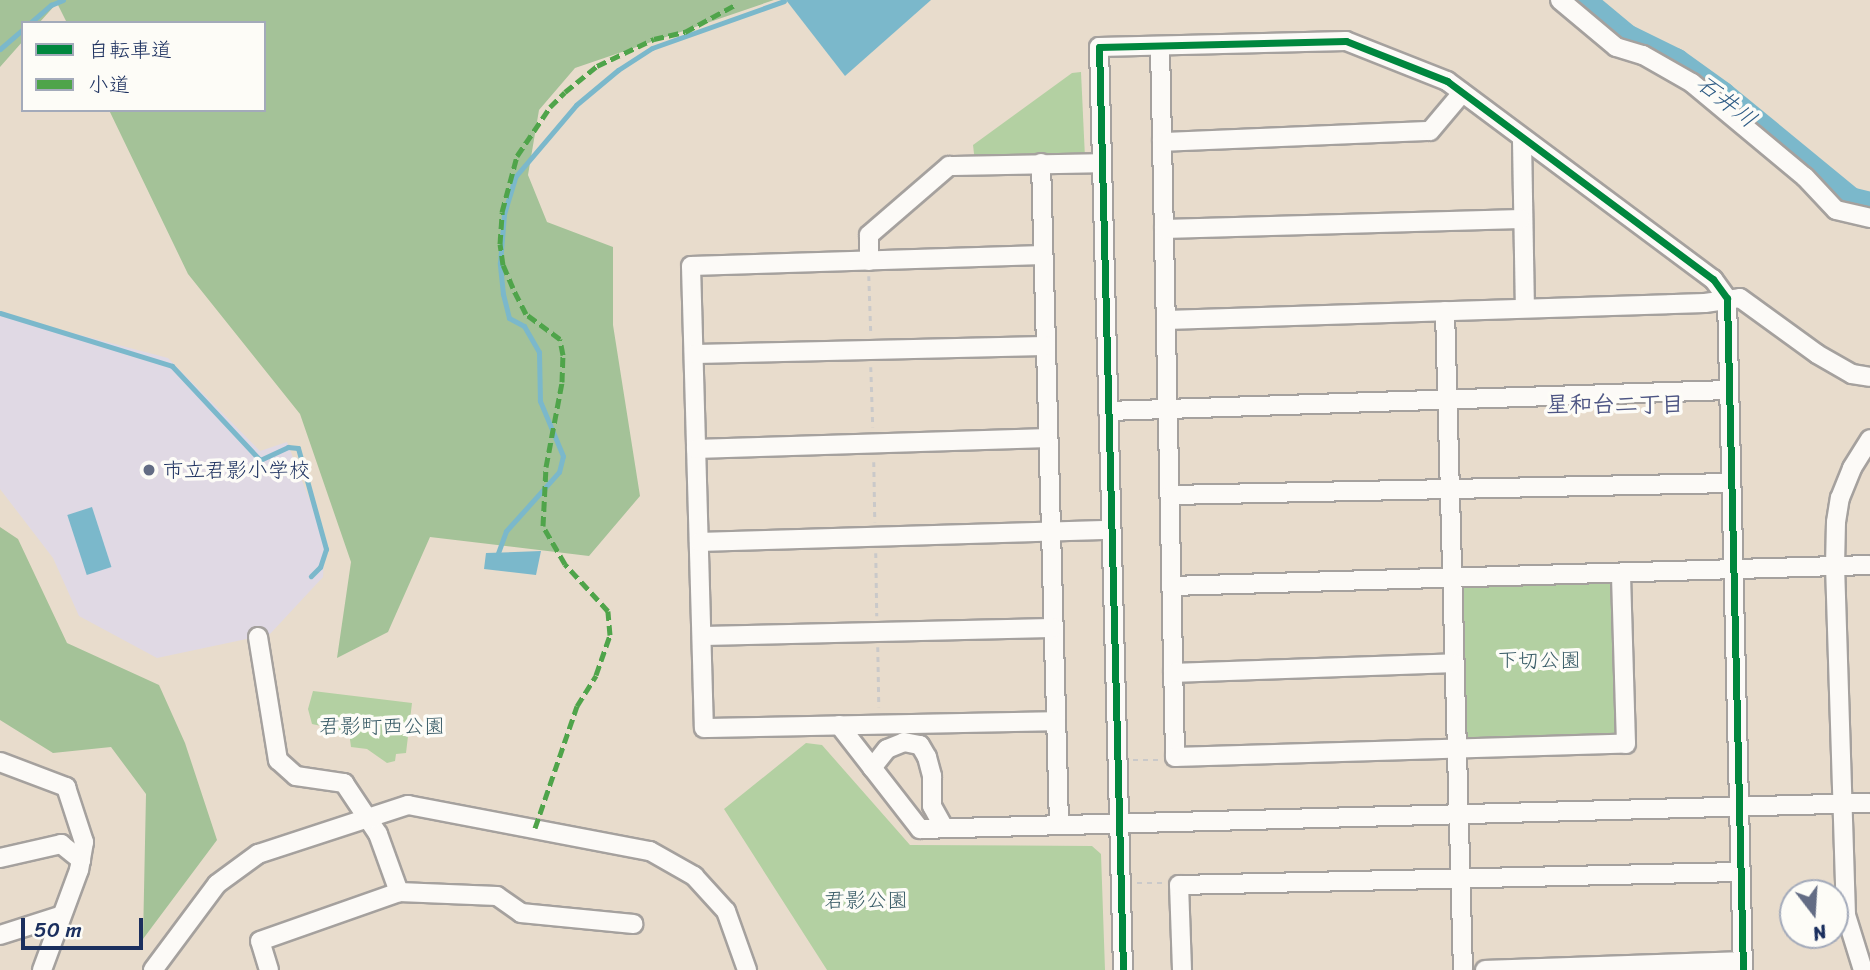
<!DOCTYPE html>
<html>
<head>
<meta charset="utf-8">
<style>
  body { margin:0 }
  #map { position:relative; width:1870px; height:970px; overflow:hidden; background:#e8dccc; font-family:Sriracha,"Klee One",sans-serif }
  div>[style] { position:absolute }
  [style*='--x'] { left:calc(var(--x)*1px); top:calc(var(--y)*1px); width:calc(var(--w)*1px); rotate:calc(var(--a)*1deg) }
  .built>* { inset:0; background:#e0d9e4 }
  .green>* { inset:0; background:#b3d0a2 }
  .forest>* { inset:0; background:#a4c298 }
  .water>* { inset:0; background:#7bb8cb; transform-origin:0 0 }
  .stream>* { height:5px; margin:-2.5px; padding:0 2.5px; transform-origin:2.5px; border-radius:2.5px; background:#7bb8cb }
  .river>* { height:30px; margin:-15px; padding:0 15px; transform-origin:15px; border-radius:15px; background:#7bb8cb }
  .path>* { height:2.5px; margin-top:-1.25px; transform-origin:0; background:repeating-linear-gradient(90deg,#cac9c9 0 5px,transparent 0 10px) }
  .roads { filter:drop-shadow(2px 0 #a5a19e) drop-shadow(-2px 0 #a5a19e) drop-shadow(0 2px #a5a19e) drop-shadow(0 -2px #a5a19e) }
  .minor>* { height:18px; margin:-9px; padding:0 9px; transform-origin:9px; border-radius:9px; background:#fcfaf7 }
  .quiet>* { height:5px; margin-top:-2.5px; transform-origin:0; background:repeating-linear-gradient(90deg,#4fa44a 0 10px,transparent 0 15px) }
  .cycleway>* { height:7px; margin:-3.5px; padding:0 3.5px; transform-origin:3.5px; border-radius:3.5px; background:#00873e }
  .dots>* { width:19px; height:19px; translate:-50% -50%; box-sizing:border-box; border:4px solid #fdfcf7; border-radius:50% }
  span { translate:-50% -50%; white-space:nowrap; text-align:center; line-height:1.15; -webkit-text-stroke:7px #fdfcf7; paint-order:stroke }
  .poi-label { font-size:21px; color:#1b2f5e }
  .left { translate:0 -50%; text-align:left }
  .park-label { font-size:21px; color:#3b5d68 }
  .water-label { font-size:23px; color:#2c5a84; font-style:italic }
  .neighbourhood-label { font-size:23px; color:#4e5684; font-weight:700 }
  .legend { position:absolute; left:21px; top:21px; width:245px; height:91px; box-sizing:border-box; background:#fdfcf7; border:2px solid #a3aaba; margin:0; padding:9px 12px; list-style:none; font-size:21px; color:#1b2f5e }
  .legend li { display:flex; align-items:center; gap:14px; height:35px }
  .legend b { width:35px; border:2px solid #a3aaba }
  .north { position:absolute; left:1779px; top:879px; width:70px; height:70px; box-sizing:border-box; background:#fdfcf7; border:2px solid #a3aaba; border-radius:50%; rotate:163deg; font-size:19px; font-weight:700; line-height:28px; text-align:center; color:#1b2f5e }
  .north::after { content:''; display:block; margin:auto; width:24px; height:32px; background:#636c84; clip-path:polygon(50% 0,100% 100%,50% 72%,0 100%) }
  .scale { position:absolute; left:21px; top:918px; width:122px; height:32px; box-sizing:border-box; border:4px solid #1b2f5e; border-top:0; padding-left:9px; font-size:21px; line-height:24px; white-space:nowrap; color:#1b2f5e; -webkit-text-stroke:5px #fdfcf7; paint-order:stroke }
</style>
</head>
<body>
<div id="map">
  <div class="built">
    <div style="clip-path:polygon(0 314px,168px 358px,260px 451px,287px 442px,325px 539px,323px 577px,270px 634px,157px 658px,79px 616px,53px 558px,0 489px)"></div>
  </div>
  <div class="green">
    <div style="clip-path:polygon(1081px 72px,1085px 158px,975px 162px,973px 145px,1072px 73px)"></div>
    <div style="clip-path:polygon(1608px 579px,1617px 588px,1619px 730px,1610px 740px,1469px 744px,1461px 736px,1458px 591px,1466px 584px)"></div>
    <div style="clip-path:polygon(313px 691px,412px 703px,406px 753px,396px 754px,395px 761px,387px 763px,367px 749px,351px 747px,349px 732px,312px 724px,308px 709px)"></div>
    <div style="clip-path:polygon(806px 743px,822px 745px,910px 845px,1092px 846px,1101px 854px,1105px 970px,827px 970px,724px 809px)"></div>
  </div>
  <div class="forest">
    <div style="clip-path:polygon(0 0,774px 0,575px 68px,539px 110px,528px 175px,547px 222px,613px 247px,613px 325px,640px 496px,589px 556px,430px 537px,388px 632px,337px 658px,351px 562px,300px 414px,188px 274px,109px 110px,264px 110px,264px 23px,67px 23px,57px 3px,39px 23px,23px 23px,23px 41px,0 67px)"></div>
    <div style="clip-path:polygon(0 527px,18px 539px,67px 643px,159px 685px,185px 743px,217px 840px,143px 939px,146px 794px,111px 747px,53px 753px,0 720px)"></div>
  </div>
  <div class="water">
    <div style="clip-path:polygon(786px 0,931px 0,845px 76px)"></div>
    <div style="left:92px;top:507px;width:63px;height:26px;rotate:72deg"></div>
    <div style="clip-path:polygon(541px 551px,536px 575px,484px 569px,486px 553px)"></div>
  </div>
  <div class="stream">
    <div style="--x:30;--y:23;--w:28;--a:-41"></div>
    <div style="--x:51;--y:5;--w:13;--a:-23"></div>
    <div style="--x:0;--y:49;--w:30;--a:-41"></div>
    <div style="--x:0;--y:313;--w:180;--a:17.1"></div>
    <div style="--x:172;--y:366;--w:129;--a:46.9"></div>
    <div style="--x:260;--y:460;--w:31;--a:-25"></div>
    <div style="--x:288;--y:447;--w:10;--a:6"></div>
    <div style="--x:298;--y:448;--w:105;--a:74.5"></div>
    <div style="--x:326;--y:549;--w:19;--a:108"></div>
    <div style="--x:320;--y:567;--w:13;--a:135"></div>
    <div style="--x:498;--y:553;--w:23;--a:-70"></div>
    <div style="--x:506;--y:531;--w:79;--a:-48.1"></div>
    <div style="--x:559;--y:472;--w:16;--a:-76"></div>
    <div style="--x:563;--y:456;--w:60;--a:-112.7"></div>
    <div style="--x:540;--y:401;--w:49;--a:-91.2"></div>
    <div style="--x:539;--y:352;--w:30;--a:-120"></div>
    <div style="--x:524;--y:326;--w:17;--a:-152"></div>
    <div style="--x:509;--y:318;--w:25;--a:-104"></div>
    <div style="--x:503;--y:294;--w:31;--a:-96"></div>
    <div style="--x:500;--y:263;--w:49;--a:-85.3"></div>
    <div style="--x:504;--y:214;--w:39;--a:-73"></div>
    <div style="--x:515;--y:177;--w:94;--a:-49.7"></div>
    <div style="--x:576;--y:105;--w:55;--a:-39.8"></div>
    <div style="--x:618;--y:70;--w:40;--a:-32.9"></div>
    <div style="--x:652;--y:48;--w:140;--a:-19.6"></div>
  </div>
  <div class="river">
    <div style="--x:1579;--y:0;--w:61;--a:39.7"></div>
    <div style="--x:1626;--y:39;--w:55;--a:26.1"></div>
    <div style="--x:1675;--y:63;--w:57;--a:35.7"></div>
    <div style="--x:1721;--y:96;--w:167;--a:39.4"></div>
    <div style="--x:1850;--y:202;--w:21;--a:14"></div>
  </div>
  <div class="path">
    <div style="--x:869;--y:276;--w:57;--a:88"></div>
    <div style="--x:871;--y:367;--w:60;--a:88.1"></div>
    <div style="--x:874;--y:462;--w:60;--a:89"></div>
    <div style="--x:876;--y:553;--w:63;--a:89.1"></div>
    <div style="--x:878;--y:647;--w:60;--a:89"></div>
    <div style="--x:1133;--y:760;--w:25;--a:0"></div>
    <div style="--x:1137;--y:883;--w:25;--a:0"></div>
  </div>
  <div class="roads">
    <div class="minor">
      <div style="--x:1560;--y:0;--w:73;--a:40"></div>
      <div style="--x:1616;--y:47;--w:28;--a:17"></div>
      <div style="--x:1643;--y:55;--w:56;--a:29.7"></div>
      <div style="--x:1692;--y:83;--w:147;--a:39.8"></div>
      <div style="--x:1805;--y:177;--w:45;--a:46.8"></div>
      <div style="--x:1836;--y:210;--w:35;--a:13"></div>
      <div style="--x:1160;--y:46;--w:711;--a:88.79"></div>
      <div style="--x:1175;--y:757;--w:451;--a:-1.7"></div>
      <div style="--x:1626;--y:744;--w:171;--a:-91.7"></div>
      <div style="--x:1522;--y:140;--w:168;--a:89"></div>
      <div style="--x:1162;--y:142;--w:268;--a:-2.4"></div>
      <div style="--x:1430;--y:131;--w:50;--a:-49.9"></div>
      <div style="--x:1041;--y:163;--w:660;--a:88.44"></div>
      <div style="--x:1164;--y:229;--w:357;--a:-1.6"></div>
      <div style="--x:1043;--y:255;--w:352;--a:178.2"></div>
      <div style="--x:691;--y:266;--w:462;--a:88.4"></div>
      <div style="--x:704;--y:728;--w:352;--a:-1.1"></div>
      <div style="--x:869;--y:261;--w:26;--a:-90"></div>
      <div style="--x:869;--y:235;--w:106;--a:-40.8"></div>
      <div style="--x:949;--y:166;--w:153;--a:-1.1"></div>
      <div style="--x:1445;--y:311;--w:659;--a:88.44"></div>
      <div style="--x:1166;--y:320;--w:539;--a:-1.81"></div>
      <div style="--x:1705;--y:303;--w:35;--a:-8"></div>
      <div style="--x:1740;--y:298;--w:95;--a:36"></div>
      <div style="--x:1817;--y:354;--w:40;--a:29.7"></div>
      <div style="--x:1852;--y:374;--w:18;--a:9"></div>
      <div style="--x:694;--y:354;--w:352;--a:-1.3"></div>
      <div style="--x:1108;--y:411;--w:621;--a:-1.94"></div>
      <div style="--x:696;--y:449;--w:352;--a:-1.8"></div>
      <div style="--x:1171;--y:495;--w:560;--a:-1.23"></div>
      <div style="--x:699;--y:542;--w:412;--a:-1.7"></div>
      <div style="--x:1171;--y:586;--w:699;--a:-1.72"></div>
      <div style="--x:702;--y:636;--w:351;--a:-1.3"></div>
      <div style="--x:258;--y:637;--w:125;--a:80.8"></div>
      <div style="--x:278;--y:760;--w:24;--a:42"></div>
      <div style="--x:296;--y:776;--w:49;--a:8.3"></div>
      <div style="--x:344;--y:783;--w:61;--a:56.3"></div>
      <div style="--x:378;--y:834;--w:62;--a:70.1"></div>
      <div style="--x:1173;--y:673;--w:281;--a:-2"></div>
      <div style="--x:839;--y:725;--w:132;--a:52.1"></div>
      <div style="--x:920;--y:829;--w:950;--a:-1.57"></div>
      <div style="--x:0;--y:762;--w:71;--a:20.7"></div>
      <div style="--x:66;--y:787;--w:58;--a:71.9"></div>
      <div style="--x:84;--y:842;--w:28;--a:100"></div>
      <div style="--x:79;--y:870;--w:107;--a:110.3"></div>
      <div style="--x:872;--y:768;--w:24;--a:-52"></div>
      <div style="--x:887;--y:749;--w:18;--a:-22"></div>
      <div style="--x:904;--y:742;--w:16;--a:11"></div>
      <div style="--x:920;--y:745;--w:14;--a:60"></div>
      <div style="--x:927;--y:757;--w:20;--a:75"></div>
      <div style="--x:932;--y:776;--w:30;--a:90"></div>
      <div style="--x:932;--y:806;--w:25;--a:61"></div>
      <div style="--x:0;--y:858;--w:63;--a:-12.9"></div>
      <div style="--x:61;--y:844;--w:26;--a:39"></div>
      <div style="--x:0;--y:935;--w:63;--a:-17.6"></div>
      <div style="--x:153;--y:970;--w:107;--a:-53.3"></div>
      <div style="--x:217;--y:884;--w:51;--a:-36.2"></div>
      <div style="--x:258;--y:854;--w:158;--a:-18.1"></div>
      <div style="--x:408;--y:805;--w:246;--a:10.8"></div>
      <div style="--x:650;--y:851;--w:51;--a:29.6"></div>
      <div style="--x:694;--y:876;--w:47;--a:47.6"></div>
      <div style="--x:726;--y:911;--w:63;--a:70.4"></div>
      <div style="--x:269;--y:970;--w:30;--a:-107"></div>
      <div style="--x:260;--y:941;--w:147;--a:-19.4"></div>
      <div style="--x:399;--y:892;--w:98;--a:2.3"></div>
      <div style="--x:497;--y:896;--w:29;--a:35"></div>
      <div style="--x:521;--y:913;--w:113;--a:5.6"></div>
      <div style="--x:1123;--y:970;--w:923;--a:-91.49"></div>
      <div style="--x:1099;--y:47;--w:247;--a:-1.4"></div>
      <div style="--x:1346;--y:41;--w:109;--a:21.6"></div>
      <div style="--x:1447;--y:81;--w:332;--a:36.7"></div>
      <div style="--x:1713;--y:279;--w:24;--a:54"></div>
      <div style="--x:1727;--y:298;--w:672;--a:88.64"></div>
      <div style="--x:1182;--y:970;--w:85;--a:-92"></div>
      <div style="--x:1179;--y:885;--w:562;--a:-1.33"></div>
      <div style="--x:1485;--y:970;--w:258;--a:-2"></div>
      <div style="--x:1863;--y:970;--w:58;--a:-107.2"></div>
      <div style="--x:1846;--y:915;--w:349;--a:-91.8"></div>
      <div style="--x:1835;--y:566;--w:44;--a:-88.7"></div>
      <div style="--x:1836;--y:522;--w:24;--a:-81"></div>
      <div style="--x:1840;--y:498;--w:32;--a:-68"></div>
      <div style="--x:1852;--y:468;--w:34;--a:-58"></div>
    </div>
  </div>
  <div class="quiet">
    <div style="--x:535;--y:828;--w:129;--a:-71"></div>
    <div style="--x:577;--y:706;--w:36;--a:-58"></div>
    <div style="--x:596;--y:675;--w:42;--a:-70.7"></div>
    <div style="--x:610;--y:635;--w:24;--a:-95"></div>
    <div style="--x:608;--y:611;--w:64;--a:-132.5"></div>
    <div style="--x:565;--y:564;--w:44;--a:-120.1"></div>
    <div style="--x:543;--y:526;--w:59;--a:-87.1"></div>
    <div style="--x:546;--y:467;--w:86;--a:-79.3"></div>
    <div style="--x:562;--y:382;--w:27;--a:-88"></div>
    <div style="--x:563;--y:355;--w:16;--a:-101"></div>
    <div style="--x:560;--y:339;--w:42;--a:-143.7"></div>
    <div style="--x:526;--y:314;--w:29;--a:-117"></div>
    <div style="--x:513;--y:288;--w:25;--a:-113"></div>
    <div style="--x:503;--y:265;--w:21;--a:-98"></div>
    <div style="--x:500;--y:244;--w:32;--a:-86"></div>
    <div style="--x:502;--y:212;--w:58;--a:-75"></div>
    <div style="--x:517;--y:156;--w:59;--a:-56"></div>
    <div style="--x:550;--y:107;--w:21;--a:-45"></div>
    <div style="--x:565;--y:92;--w:41;--a:-39.1"></div>
    <div style="--x:597;--y:66;--w:63;--a:-25.3"></div>
    <div style="--x:654;--y:39;--w:32;--a:-13"></div>
    <div style="--x:685;--y:32;--w:57;--a:-28.4"></div>
  </div>
  <div class="cycleway">
    <div style="--x:1123;--y:970;--w:923;--a:-91.49"></div>
    <div style="--x:1099;--y:47;--w:247;--a:-1.4"></div>
    <div style="--x:1346;--y:41;--w:109;--a:21.6"></div>
    <div style="--x:1447;--y:81;--w:332;--a:36.7"></div>
    <div style="--x:1713;--y:279;--w:24;--a:54"></div>
    <div style="--x:1727;--y:298;--w:672;--a:88.64"></div>
  </div>
  <div class="dots">
    <div style="left:149px;top:470px;background:#636c84"></div>
  </div>
  <div class="poi-label">
    <span class="left" style="left:163px;top:470px">市立君影小学校</span>
  </div>
  <div class="park-label">
    <span style="left:1539px;top:660px">下切公園</span>
    <span style="left:382px;top:726px">君影町西公園</span>
    <span style="left:866px;top:900px">君影公園</span>
  </div>
  <div class="water-label">
    <span style="left:1726px;top:102px;rotate:38deg">石井川</span>
  </div>
  <div class="neighbourhood-label">
    <span style="left:1615px;top:405px">星和台二丁目</span>
  </div>
  <ul class="legend">
  <li><b style="height:9px;background:#00873e"></b>自転車道</li>
  <li><b style="height:9px;background:#4fa44a"></b>小道</li>
  </ul>
  <div class="north">N</div>
  <div class="scale">50 m</div>
</div>
</body>
</html>
